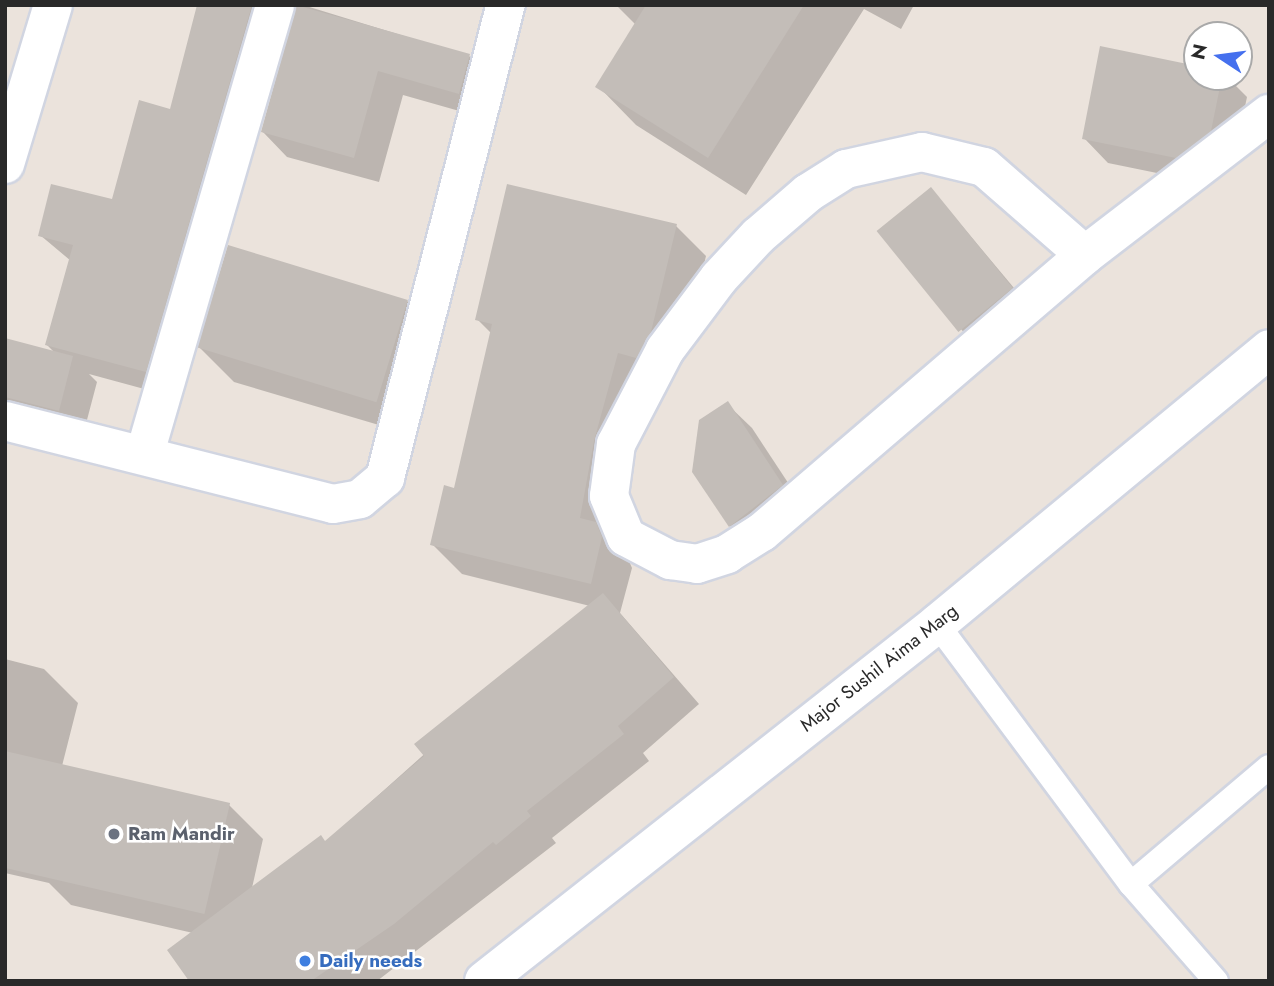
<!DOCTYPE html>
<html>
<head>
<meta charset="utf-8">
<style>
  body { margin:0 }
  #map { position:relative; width:1274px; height:986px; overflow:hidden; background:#ebe3dc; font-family:Jost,sans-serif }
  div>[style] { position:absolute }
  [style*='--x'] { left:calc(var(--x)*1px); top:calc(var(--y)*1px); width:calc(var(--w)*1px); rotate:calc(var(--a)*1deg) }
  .shadow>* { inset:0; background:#0003; transform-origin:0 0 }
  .building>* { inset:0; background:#c3bdb8; transform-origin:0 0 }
  .roads { filter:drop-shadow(2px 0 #d1d5e1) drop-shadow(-2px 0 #d1d5e1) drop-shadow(0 2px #d1d5e1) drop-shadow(0 -2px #d1d5e1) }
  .service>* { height:24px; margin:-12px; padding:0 12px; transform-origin:12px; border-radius:12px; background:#fff }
  .minor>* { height:38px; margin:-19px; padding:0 19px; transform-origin:19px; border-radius:19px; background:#fff }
  .tertiary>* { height:38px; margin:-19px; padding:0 19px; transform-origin:19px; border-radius:19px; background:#fff }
  .dots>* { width:19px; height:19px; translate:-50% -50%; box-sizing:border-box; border:4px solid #fff; border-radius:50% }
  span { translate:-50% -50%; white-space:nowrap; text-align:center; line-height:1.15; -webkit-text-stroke:5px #fff; paint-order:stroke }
  .street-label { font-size:19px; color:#292929 }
  .worship-label { font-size:19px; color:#5b616d; font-weight:700 }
  .left { translate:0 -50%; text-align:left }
  .shop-label { font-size:19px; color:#366cbe; font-weight:700 }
  .frame { position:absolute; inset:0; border:7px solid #292929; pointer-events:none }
  .north { position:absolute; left:1183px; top:21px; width:70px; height:70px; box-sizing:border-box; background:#fff; border:2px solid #a9a9a9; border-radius:50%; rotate:283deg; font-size:19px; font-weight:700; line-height:28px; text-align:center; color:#292929 }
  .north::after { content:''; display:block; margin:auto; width:24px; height:32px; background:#4570ee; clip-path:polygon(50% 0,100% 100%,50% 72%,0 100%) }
</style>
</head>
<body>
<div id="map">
  <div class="shadow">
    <div style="clip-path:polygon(199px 5px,303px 5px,469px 56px,494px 81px,484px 118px,403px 95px,379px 182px,287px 157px,263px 132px,297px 10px,285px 13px,170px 396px,89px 374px,97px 382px,83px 435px,5px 414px,5px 340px,55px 353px,47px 345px,71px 261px,40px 235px,113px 201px,171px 111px)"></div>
    <div style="clip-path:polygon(616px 5px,914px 5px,901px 29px,864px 9px,746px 195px,636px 125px,598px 86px,636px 25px)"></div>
    <div style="clip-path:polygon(1197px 67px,1197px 77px,1227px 77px,1247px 97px,1235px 155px,1201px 182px,1108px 163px,1084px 138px)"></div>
    <div style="left:931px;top:189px;width:163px;height:67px;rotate:50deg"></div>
    <div style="clip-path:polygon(676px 226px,706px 256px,680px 363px,624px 471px,626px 554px,632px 568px,620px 613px,699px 704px,643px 753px,649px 761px,552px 838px,556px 843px,377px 981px,192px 981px,193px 933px,71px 905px,49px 883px,5px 873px,5px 659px,44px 669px,78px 703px,62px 766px,229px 805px,263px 839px,252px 888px,326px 842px,590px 606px,462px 574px,432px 544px,455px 490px,491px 333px,477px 319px)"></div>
    <div style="clip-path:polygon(407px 301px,441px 335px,416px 436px,234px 382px,200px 348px)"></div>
    <div style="clip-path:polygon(727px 404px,752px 428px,806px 510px,755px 550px,730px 526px)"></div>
  </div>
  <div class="building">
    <div style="clip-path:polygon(197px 5px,252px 5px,146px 372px,45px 345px,73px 245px,38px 236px,51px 184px,112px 199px,139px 100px,170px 109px)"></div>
    <div style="clip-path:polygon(296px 5px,470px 54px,459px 94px,378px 71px,354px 158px,261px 132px)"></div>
    <div style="clip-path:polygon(646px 5px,804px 5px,708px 158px,595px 87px)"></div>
    <div style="clip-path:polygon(1100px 46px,1197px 66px,1197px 77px,1222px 77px,1211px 131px,1176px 158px,1082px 139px)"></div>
    <div style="clip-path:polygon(507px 184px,677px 224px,651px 332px,636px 358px,618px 353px,594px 441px,580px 518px,596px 522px,602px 537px,591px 584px,430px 545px,444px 485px,454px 488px,492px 324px,475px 320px)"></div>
    <div style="left:931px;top:187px;width:130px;height:70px;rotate:51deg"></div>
    <div style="left:228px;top:245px;width:188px;height:107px;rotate:17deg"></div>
    <div style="clip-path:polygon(5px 338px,73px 356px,59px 411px,5px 397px)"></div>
    <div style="clip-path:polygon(728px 401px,783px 485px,729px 527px,692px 472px,699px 420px)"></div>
    <div style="clip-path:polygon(603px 593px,674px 677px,618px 726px,624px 734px,527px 811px,531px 816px,496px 845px,493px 842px,394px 924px,311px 981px,189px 981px,167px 950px,321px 835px,325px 841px,424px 756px,414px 744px)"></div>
    <div style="left:5px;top:751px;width:231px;height:114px;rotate:13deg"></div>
  </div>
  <div class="roads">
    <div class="service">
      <div style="--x:937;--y:624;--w:324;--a:53.3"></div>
      <div style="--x:1131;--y:884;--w:129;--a:48.8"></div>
      <div style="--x:1131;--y:884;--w:181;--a:-40.3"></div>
    </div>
    <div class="minor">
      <div style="--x:5;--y:164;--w:166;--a:-73.2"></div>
      <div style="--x:1085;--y:255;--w:134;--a:-138.9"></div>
      <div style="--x:984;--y:167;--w:64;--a:-166.4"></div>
      <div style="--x:922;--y:152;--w:78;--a:167.4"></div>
      <div style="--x:846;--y:169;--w:45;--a:147.7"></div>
      <div style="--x:808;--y:193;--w:66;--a:139.3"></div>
      <div style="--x:758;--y:236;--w:57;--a:132.9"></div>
      <div style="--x:719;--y:278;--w:90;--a:126.9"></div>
      <div style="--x:665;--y:350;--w:106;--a:117.5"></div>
      <div style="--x:616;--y:444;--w:52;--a:97.7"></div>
      <div style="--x:609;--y:496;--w:44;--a:67.5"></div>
      <div style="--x:626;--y:537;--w:50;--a:27.6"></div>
      <div style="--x:670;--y:560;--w:27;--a:8"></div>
      <div style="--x:697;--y:564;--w:32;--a:-18"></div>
      <div style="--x:727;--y:554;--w:41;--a:-32.2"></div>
      <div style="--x:762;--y:532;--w:426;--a:-40.6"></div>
      <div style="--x:1085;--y:255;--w:232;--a:-37.5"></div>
      <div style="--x:5;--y:421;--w:338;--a:14.2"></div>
      <div style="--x:333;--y:504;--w:27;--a:-10"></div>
      <div style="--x:360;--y:499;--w:33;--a:-40"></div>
      <div style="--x:385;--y:478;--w:488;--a:-75.7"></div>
      <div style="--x:145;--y:453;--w:466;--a:-73.8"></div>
    </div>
    <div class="tertiary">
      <div style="--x:484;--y:981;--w:577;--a:-38.24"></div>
      <div style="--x:937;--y:624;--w:431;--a:-39.6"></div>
    </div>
  </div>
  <div class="dots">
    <div style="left:114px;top:834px;background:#6b7280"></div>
    <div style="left:305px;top:961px;background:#3f7fe0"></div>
  </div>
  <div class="street-label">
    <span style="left:879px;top:668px;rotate:-38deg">Major Sushil Aima Marg</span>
  </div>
  <div class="worship-label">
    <span class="left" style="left:128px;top:834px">Ram Mandir</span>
  </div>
  <div class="shop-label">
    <span class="left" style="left:319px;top:961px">Daily needs</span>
  </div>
  <div class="frame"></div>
  <div class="north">N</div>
</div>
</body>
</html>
